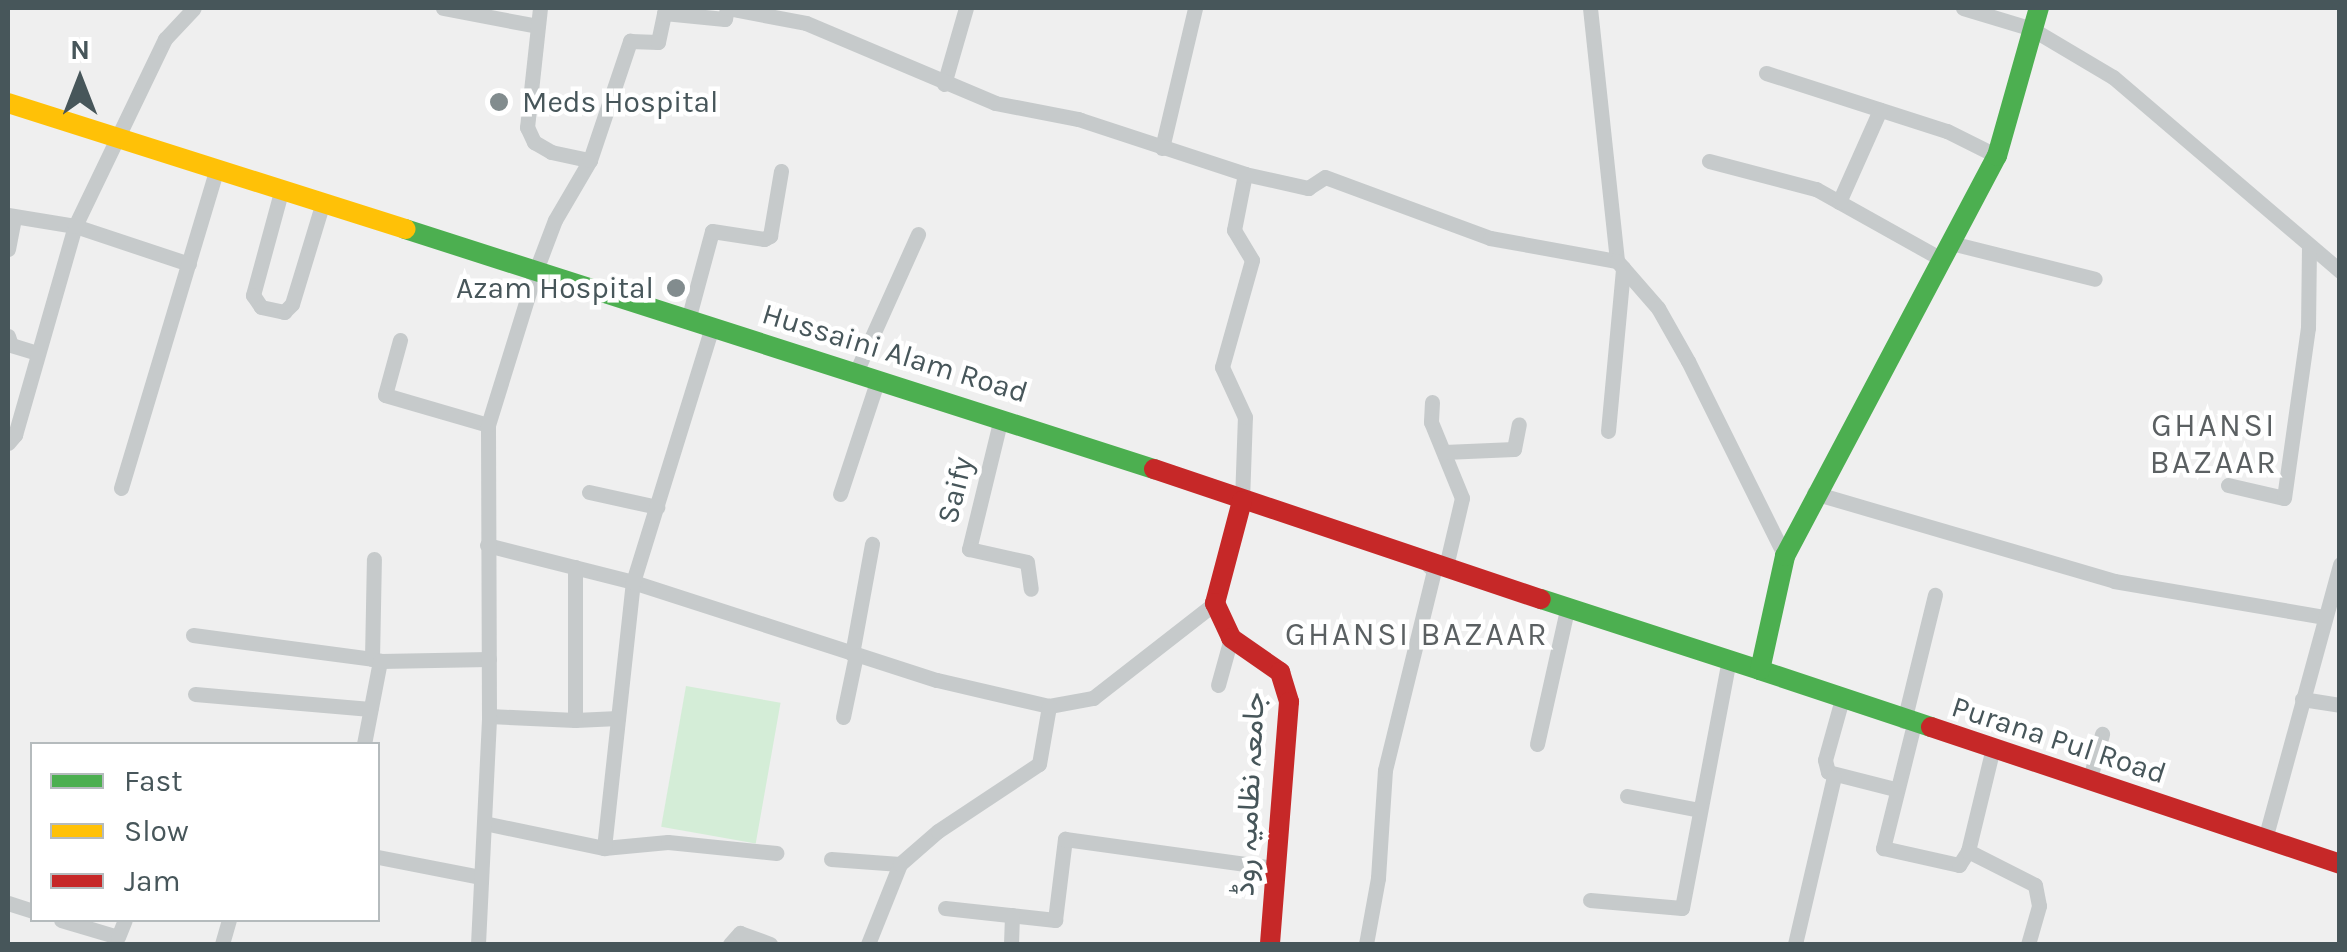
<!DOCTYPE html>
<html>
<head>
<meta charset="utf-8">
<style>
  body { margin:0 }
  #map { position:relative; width:2347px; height:952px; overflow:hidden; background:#efefef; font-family:Karla,Vazirmatn,sans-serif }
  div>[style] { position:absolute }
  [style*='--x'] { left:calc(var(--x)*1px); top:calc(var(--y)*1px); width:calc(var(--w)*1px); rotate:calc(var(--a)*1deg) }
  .green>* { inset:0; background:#d4edd7; transform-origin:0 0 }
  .street>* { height:15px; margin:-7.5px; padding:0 7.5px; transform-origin:7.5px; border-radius:7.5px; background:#c6cacb }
  .fast>* { height:20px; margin:-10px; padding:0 10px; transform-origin:10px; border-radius:10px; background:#4caf50 }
  .slow>* { height:20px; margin:-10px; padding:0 10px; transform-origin:10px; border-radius:10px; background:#ffc107 }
  .jam>* { height:20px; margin:-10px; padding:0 10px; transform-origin:10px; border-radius:10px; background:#c62828 }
  .dots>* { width:28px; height:28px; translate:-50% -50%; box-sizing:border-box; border:5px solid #fff; border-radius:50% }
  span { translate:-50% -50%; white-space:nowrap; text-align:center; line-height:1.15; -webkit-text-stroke:9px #fff; paint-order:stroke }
  .poi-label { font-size:30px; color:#47565a }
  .left { translate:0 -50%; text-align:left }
  .right { translate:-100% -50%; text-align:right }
  .street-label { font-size:30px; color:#47565a }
  .neighbourhood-label { font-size:32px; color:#5b6062; letter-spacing:2.5px }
  .frame { position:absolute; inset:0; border:10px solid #47565a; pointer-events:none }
  .legend { position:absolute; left:30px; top:742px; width:350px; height:180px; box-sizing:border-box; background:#fff; border:2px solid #b5bbbd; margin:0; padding:12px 18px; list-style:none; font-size:30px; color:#47565a }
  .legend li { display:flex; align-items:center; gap:20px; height:50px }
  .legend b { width:50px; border:2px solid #b5bbbd }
  .north { position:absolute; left:30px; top:30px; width:100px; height:100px; -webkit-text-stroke:8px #fff; paint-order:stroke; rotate:0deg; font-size:28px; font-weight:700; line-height:40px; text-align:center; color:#47565a }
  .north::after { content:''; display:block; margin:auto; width:35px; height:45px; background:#47565a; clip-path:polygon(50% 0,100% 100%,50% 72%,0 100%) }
</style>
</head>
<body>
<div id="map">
  <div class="green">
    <div style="left:686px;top:686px;width:96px;height:143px;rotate:10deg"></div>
  </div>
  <div class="street">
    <div style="--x:443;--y:8;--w:96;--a:10.8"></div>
    <div style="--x:540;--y:8;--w:120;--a:96.2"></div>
    <div style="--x:527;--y:127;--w:17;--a:65"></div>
    <div style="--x:534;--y:142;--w:20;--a:30"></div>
    <div style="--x:551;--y:152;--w:40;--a:12"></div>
    <div style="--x:1590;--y:8;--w:254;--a:83.9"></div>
    <div style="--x:1963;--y:8;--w:72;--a:16.9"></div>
    <div style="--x:2032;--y:29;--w:94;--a:30.7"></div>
    <div style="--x:2113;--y:77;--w:299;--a:40.5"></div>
    <div style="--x:1766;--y:73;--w:190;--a:17.8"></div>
    <div style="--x:1947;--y:131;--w:56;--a:26.6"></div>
    <div style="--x:944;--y:84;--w:79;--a:-73.9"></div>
    <div style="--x:1162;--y:148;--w:144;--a:-76.7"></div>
    <div style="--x:1709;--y:161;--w:111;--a:14.7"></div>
    <div style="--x:1816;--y:189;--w:145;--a:29.2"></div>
    <div style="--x:281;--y:192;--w:107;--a:105.2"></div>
    <div style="--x:253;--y:295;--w:14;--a:56"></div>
    <div style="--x:261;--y:307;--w:24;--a:12"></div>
    <div style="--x:284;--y:312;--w:11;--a:-45"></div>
    <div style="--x:292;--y:304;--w:103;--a:-73.1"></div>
    <div style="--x:1839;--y:202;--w:101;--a:-66"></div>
    <div style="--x:8;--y:215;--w:68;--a:9.3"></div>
    <div style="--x:75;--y:226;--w:120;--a:18.4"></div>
    <div style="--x:1951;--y:243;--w:148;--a:14"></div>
    <div style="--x:8;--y:249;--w:33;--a:-79"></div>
    <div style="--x:688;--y:320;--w:92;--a:-74.9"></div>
    <div style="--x:712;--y:231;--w:53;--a:8.7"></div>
    <div style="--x:764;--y:239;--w:7;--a:-27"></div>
    <div style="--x:770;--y:236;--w:66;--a:-80.4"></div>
    <div style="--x:8;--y:336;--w:9;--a:72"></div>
    <div style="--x:11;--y:345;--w:27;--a:17"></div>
    <div style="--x:400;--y:340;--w:57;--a:105.3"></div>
    <div style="--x:385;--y:395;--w:107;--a:16.2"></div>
    <div style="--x:857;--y:370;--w:149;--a:-65.8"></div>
    <div style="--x:1432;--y:402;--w:20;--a:93"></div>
    <div style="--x:1431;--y:422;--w:82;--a:67.8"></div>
    <div style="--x:1462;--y:498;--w:70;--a:103.2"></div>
    <div style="--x:1001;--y:418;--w:135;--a:103.7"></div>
    <div style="--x:969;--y:549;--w:59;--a:12.6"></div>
    <div style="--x:1027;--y:562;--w:27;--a:82"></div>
    <div style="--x:1608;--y:431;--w:164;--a:-84.7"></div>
    <div style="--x:8;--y:443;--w:11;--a:-49"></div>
    <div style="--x:15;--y:435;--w:217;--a:-74"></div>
    <div style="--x:75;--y:226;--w:208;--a:-64.3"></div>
    <div style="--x:165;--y:39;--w:42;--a:-46.9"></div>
    <div style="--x:1444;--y:452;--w:70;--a:-2.5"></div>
    <div style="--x:1514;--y:449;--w:25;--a:-79"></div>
    <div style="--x:2228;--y:485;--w:57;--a:13.1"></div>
    <div style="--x:2284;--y:498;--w:172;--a:-82"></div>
    <div style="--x:2308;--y:328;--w:82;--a:-89.3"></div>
    <div style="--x:121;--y:488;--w:330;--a:-73.3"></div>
    <div style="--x:589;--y:492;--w:70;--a:12.4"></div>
    <div style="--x:1814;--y:493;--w:313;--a:16.3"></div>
    <div style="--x:2114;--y:581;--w:214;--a:9.7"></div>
    <div style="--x:840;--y:494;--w:121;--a:-71.7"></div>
    <div style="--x:1242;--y:501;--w:84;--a:-88"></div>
    <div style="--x:1245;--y:417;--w:55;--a:-114.7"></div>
    <div style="--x:1222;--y:367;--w:111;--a:-74.3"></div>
    <div style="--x:1252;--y:260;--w:35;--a:-121"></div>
    <div style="--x:1234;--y:230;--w:57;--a:-78.9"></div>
    <div style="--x:487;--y:545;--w:151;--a:14.2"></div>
    <div style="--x:633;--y:582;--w:319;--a:17.9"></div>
    <div style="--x:937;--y:680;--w:115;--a:13.1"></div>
    <div style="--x:1049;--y:706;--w:45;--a:-10.3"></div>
    <div style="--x:1093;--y:698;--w:155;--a:-37.9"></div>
    <div style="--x:575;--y:567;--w:153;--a:90"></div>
    <div style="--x:575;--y:720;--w:43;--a:-2.7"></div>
    <div style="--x:193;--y:635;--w:181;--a:7.6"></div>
    <div style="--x:372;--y:659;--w:100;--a:-88.9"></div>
    <div style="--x:852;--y:654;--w:112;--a:-79.7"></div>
    <div style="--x:1218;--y:685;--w:49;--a:-74.5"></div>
    <div style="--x:195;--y:694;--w:176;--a:4.9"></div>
    <div style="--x:1842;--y:699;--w:63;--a:105.6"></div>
    <div style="--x:1825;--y:760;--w:12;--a:76"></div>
    <div style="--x:1828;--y:772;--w:69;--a:14.2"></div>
    <div style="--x:2302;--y:699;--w:38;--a:9"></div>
    <div style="--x:489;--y:716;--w:86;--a:2.7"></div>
    <div style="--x:843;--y:717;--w:63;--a:-78.2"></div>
    <div style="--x:1904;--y:721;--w:130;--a:-76.2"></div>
    <div style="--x:1914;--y:724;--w:128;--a:104"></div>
    <div style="--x:1883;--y:848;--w:78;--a:12.6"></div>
    <div style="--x:1959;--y:865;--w:17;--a:-57"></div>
    <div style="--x:1968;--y:851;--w:106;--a:-76.4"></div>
    <div style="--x:364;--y:744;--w:85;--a:-79.1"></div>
    <div style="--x:380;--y:661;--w:109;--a:-1.1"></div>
    <div style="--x:1537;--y:744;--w:142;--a:-77.4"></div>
    <div style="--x:2089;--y:782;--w:50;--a:-74.8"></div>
    <div style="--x:1627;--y:796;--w:74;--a:10.9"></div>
    <div style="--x:484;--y:823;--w:123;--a:11.8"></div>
    <div style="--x:604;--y:848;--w:64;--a:-5.4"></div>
    <div style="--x:668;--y:842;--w:109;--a:5.8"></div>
    <div style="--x:2265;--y:839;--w:285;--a:-74.7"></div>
    <div style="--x:604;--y:848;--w:268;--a:-83.8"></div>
    <div style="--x:633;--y:582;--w:267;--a:-72.8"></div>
    <div style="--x:1968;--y:851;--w:75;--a:26.9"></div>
    <div style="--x:2035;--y:885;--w:21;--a:79"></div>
    <div style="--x:2039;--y:906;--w:40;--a:106"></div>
    <div style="--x:378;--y:857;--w:105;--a:11"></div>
    <div style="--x:831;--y:859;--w:69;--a:4.1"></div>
    <div style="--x:1590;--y:900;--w:92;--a:5"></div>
    <div style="--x:1682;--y:908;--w:252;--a:-79.3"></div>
    <div style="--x:8;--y:903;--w:25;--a:18"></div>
    <div style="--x:945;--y:908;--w:111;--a:6.2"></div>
    <div style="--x:1055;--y:920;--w:82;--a:-83"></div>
    <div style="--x:1065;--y:839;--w:212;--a:7.9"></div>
    <div style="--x:61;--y:920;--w:59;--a:16.6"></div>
    <div style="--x:118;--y:937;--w:18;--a:-68"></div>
    <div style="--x:222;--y:944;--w:25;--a:-74"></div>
    <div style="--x:478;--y:944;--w:228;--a:-87.2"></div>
    <div style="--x:489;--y:716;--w:291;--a:-90.2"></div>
    <div style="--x:488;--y:425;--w:162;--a:-72.8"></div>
    <div style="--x:536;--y:270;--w:53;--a:-69.2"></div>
    <div style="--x:555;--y:220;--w:69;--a:-59.7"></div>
    <div style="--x:590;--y:160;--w:126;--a:-71.4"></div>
    <div style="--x:630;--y:41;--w:28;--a:2"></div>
    <div style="--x:658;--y:42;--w:30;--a:-78"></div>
    <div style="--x:664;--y:13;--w:61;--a:5.6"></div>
    <div style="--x:725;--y:19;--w:11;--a:-80"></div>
    <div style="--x:727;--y:8;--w:80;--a:10.8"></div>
    <div style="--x:806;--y:23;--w:205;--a:22.9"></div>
    <div style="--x:995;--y:103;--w:85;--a:10.9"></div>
    <div style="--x:1078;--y:119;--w:176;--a:18.2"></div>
    <div style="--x:1245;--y:174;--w:65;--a:12.5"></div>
    <div style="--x:1308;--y:188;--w:20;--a:-33"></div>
    <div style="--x:1325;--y:177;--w:176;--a:20.3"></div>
    <div style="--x:1490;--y:238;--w:129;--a:10.3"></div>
    <div style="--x:1617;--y:261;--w:62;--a:48.9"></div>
    <div style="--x:1658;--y:308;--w:61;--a:60.5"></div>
    <div style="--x:1688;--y:361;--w:218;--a:63.6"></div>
    <div style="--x:730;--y:944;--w:15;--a:-48"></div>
    <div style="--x:740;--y:933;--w:32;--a:20"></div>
    <div style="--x:868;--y:944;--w:86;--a:-68.2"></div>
    <div style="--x:900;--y:864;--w:50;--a:-41"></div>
    <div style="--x:938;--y:831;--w:121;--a:-33.6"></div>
    <div style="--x:1039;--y:764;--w:59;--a:-80.2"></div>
    <div style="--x:1011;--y:944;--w:29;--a:-88"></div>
    <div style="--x:1366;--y:944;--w:67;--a:-79.7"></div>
    <div style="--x:1378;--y:878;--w:108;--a:-86.3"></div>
    <div style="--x:1385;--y:770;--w:205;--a:-76.2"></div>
    <div style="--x:1434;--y:571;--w:17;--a:-135"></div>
    <div style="--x:1795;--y:944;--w:171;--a:-76.9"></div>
  </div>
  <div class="fast">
    <div style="--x:405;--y:229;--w:787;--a:17.77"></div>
    <div style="--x:1541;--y:599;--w:230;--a:18"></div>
    <div style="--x:1931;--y:727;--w:180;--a:-161.6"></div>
    <div style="--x:1760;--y:670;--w:117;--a:-77.6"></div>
    <div style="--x:1785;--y:556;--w:453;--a:-62.1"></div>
    <div style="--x:1997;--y:156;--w:154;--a:-74.2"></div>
  </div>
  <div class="slow">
    <div style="--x:8;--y:103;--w:417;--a:17.6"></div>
  </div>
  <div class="jam">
    <div style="--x:1154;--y:469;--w:408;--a:18.6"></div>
    <div style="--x:1242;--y:501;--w:106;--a:104.8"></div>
    <div style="--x:1215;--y:603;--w:38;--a:65"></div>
    <div style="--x:1231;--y:638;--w:60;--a:34.8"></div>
    <div style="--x:1280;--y:672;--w:31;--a:73"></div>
    <div style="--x:1289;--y:702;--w:243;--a:94.5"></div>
    <div style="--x:1931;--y:727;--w:431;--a:18.5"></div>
  </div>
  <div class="dots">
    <div style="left:499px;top:102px;background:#828c8e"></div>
    <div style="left:676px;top:288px;background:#828c8e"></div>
  </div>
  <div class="poi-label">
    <span class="left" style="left:522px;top:102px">Meds Hospital</span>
    <span class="right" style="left:654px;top:288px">Azam Hospital</span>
  </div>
  <div class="street-label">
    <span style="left:895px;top:353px;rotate:17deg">Hussaini Alam Road</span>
    <span style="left:955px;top:490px;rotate:-76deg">Saify</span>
    <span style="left:2059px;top:740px;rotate:18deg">Purana Pul Road</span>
    <span style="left:1249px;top:794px;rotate:-87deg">جامعہ نظامیہ روڈ</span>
  </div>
  <div class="neighbourhood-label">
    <span style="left:2214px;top:445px">GHANSI<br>BAZAAR</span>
    <span style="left:1417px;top:635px">GHANSI BAZAAR</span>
  </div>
  <div class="frame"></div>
  <ul class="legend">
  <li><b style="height:12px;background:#4caf50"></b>Fast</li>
  <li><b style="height:12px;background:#ffc107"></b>Slow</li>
  <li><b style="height:12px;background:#c62828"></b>Jam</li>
  </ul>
  <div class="north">N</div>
</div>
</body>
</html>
